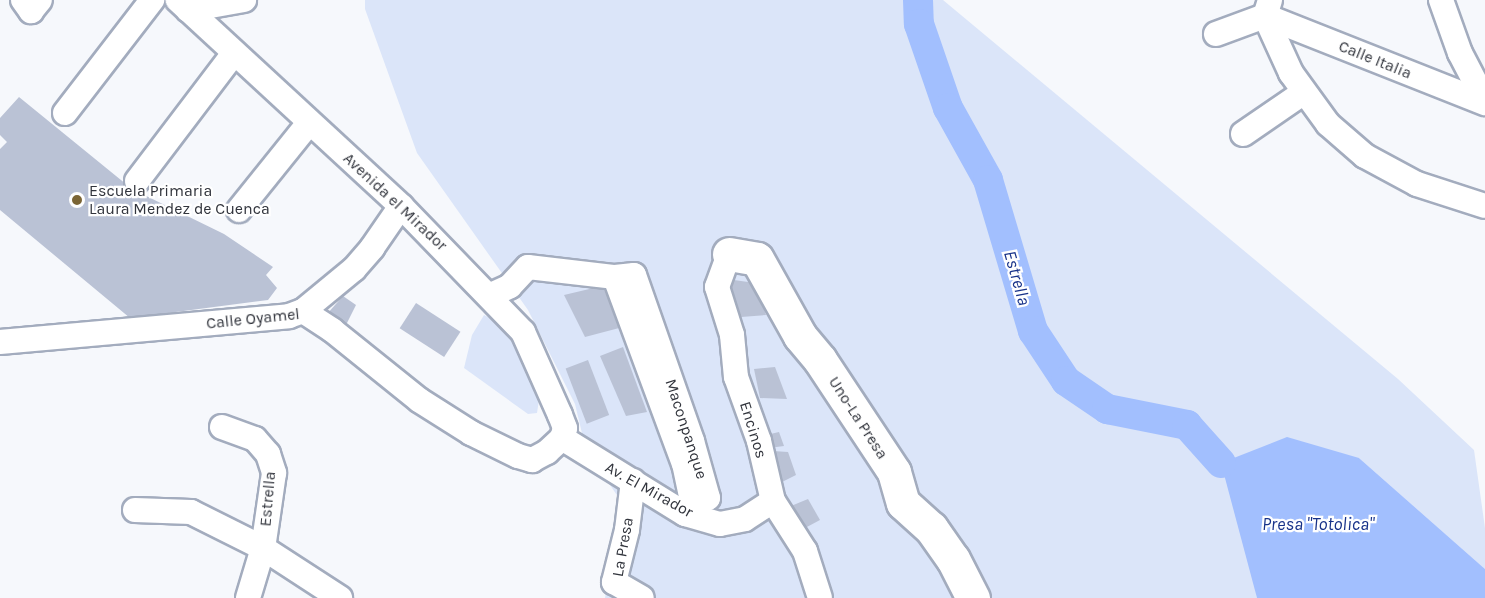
<!DOCTYPE html>
<html>
<head>
<meta charset="utf-8">
<style>
  body { margin:0 }
  #map { position:relative; width:1485px; height:598px; overflow:hidden; background:#f6f8fc; font-family:Karla,sans-serif }
  div>[style] { position:absolute }
  [style*='--x'] { left:calc(var(--x)*1px); top:calc(var(--y)*1px); width:calc(var(--w)*1px); rotate:calc(var(--a)*1deg) }
  .green>* { inset:0; background:#dbe5f9 }
  .water>* { inset:0; background:#a2bffe }
  .river>* { height:30px; margin:-15px; padding:0 15px; transform-origin:15px; border-radius:15px; background:#a2bffe }
  .building>* { inset:0; background:#bac2d5; transform-origin:0 0 }
  .roads { filter:drop-shadow(2px 0 #a3acbe) drop-shadow(-2px 0 #a3acbe) drop-shadow(0 2px #a3acbe) drop-shadow(0 -2px #a3acbe) }
  .minor>* { height:24px; margin:-12px; padding:0 12px; transform-origin:12px; border-radius:12px; background:#fff }
  .highway>* { height:33px; margin:-16.5px; padding:0 16.5px; transform-origin:16.5px; border-radius:16.5px; background:#fff }
  .dots>* { width:16px; height:16px; translate:-50% -50%; box-sizing:border-box; border:3px solid #fff; border-radius:50% }
  span { translate:-50% -50%; white-space:nowrap; text-align:center; line-height:1.15; -webkit-text-stroke:4.5px #fff; paint-order:stroke }
  .street-label { font-size:16px; color:#31343c }
  .poi-label { font-size:16px; color:#31343c }
  .left { translate:0 -50%; text-align:left }
  .water-label { font-size:18px; color:#173289; font-style:italic }
</style>
</head>
<body>
<div id="map">
  <div class="green">
    <div style="clip-path:polygon(365px 0,943px 0,1398px 379px,1474px 450px,1485px 528px,1485px 569px,1359px 458px,1250px 564px,1257px 598px,605px 598px,623px 504px,586px 450px,575px 404px,528px 310px,417px 153px,365px 9px)"></div>
    <div style="clip-path:polygon(484px 315px,506px 326px,533px 373px,539px 400px,537px 413px,528px 414px,464px 368px,472px 335px)"></div>
  </div>
  <div class="water">
    <div style="clip-path:polygon(1287px 437px,1359px 458px,1485px 569px,1485px 598px,1257px 598px,1221px 463px)"></div>
  </div>
  <div class="river">
    <div style="--x:918;--y:0;--w:24;--a:88"></div>
    <div style="--x:919;--y:24;--w:89;--a:71"></div>
    <div style="--x:948;--y:108;--w:82;--a:60.9"></div>
    <div style="--x:988;--y:180;--w:158;--a:73.4"></div>
    <div style="--x:1033;--y:331;--w:60;--a:56.6"></div>
    <div style="--x:1066;--y:381;--w:50;--a:34.3"></div>
    <div style="--x:1107;--y:409;--w:82;--a:11.3"></div>
    <div style="--x:1187;--y:425;--w:51;--a:48.2"></div>
  </div>
  <div class="building">
    <div style="clip-path:polygon(19px 97px,132px 189px,224px 234px,273px 267px,266px 275px,277px 288px,268px 300px,130px 318px,0 210px,0 149px,7px 142px,0 135px,0 118px)"></div>
    <div style="clip-path:polygon(727px 279px,755px 283px,766px 315px,741px 317px)"></div>
    <div style="clip-path:polygon(602px 286px,623px 327px,585px 337px,564px 295px)"></div>
    <div style="clip-path:polygon(343px 296px,356px 305px,345px 327px,327px 314px)"></div>
    <div style="left:416px;top:303px;width:53px;height:30px;rotate:33deg"></div>
    <div style="clip-path:polygon(623px 347px,647px 412px,626px 416px,600px 356px)"></div>
    <div style="left:588px;top:360px;width:59px;height:24px;rotate:69deg"></div>
    <div style="clip-path:polygon(775px 367px,787px 399px,760px 398px,754px 369px)"></div>
    <div style="clip-path:polygon(779px 432px,784px 446px,769px 448px,766px 435px)"></div>
    <div style="clip-path:polygon(773px 451px,788px 452px,796px 475px,782px 482px)"></div>
    <div style="clip-path:polygon(808px 499px,820px 520px,805px 528px,791px 506px)"></div>
  </div>
  <div class="roads">
    <div class="minor">
      <div style="--x:23;--y:0;--w:14;--a:54"></div>
      <div style="--x:31;--y:11;--w:14;--a:-51"></div>
      <div style="--x:1270;--y:0;--w:17;--a:107"></div>
      <div style="--x:1265;--y:16;--w:63;--a:65.5"></div>
      <div style="--x:1291;--y:73;--w:63;--a:54"></div>
      <div style="--x:1328;--y:124;--w:49;--a:40.9"></div>
      <div style="--x:1365;--y:156;--w:59;--a:28.3"></div>
      <div style="--x:1417;--y:184;--w:71;--a:17.9"></div>
      <div style="--x:1441;--y:0;--w:56;--a:70.3"></div>
      <div style="--x:1460;--y:53;--w:54;--a:62.5"></div>
      <div style="--x:188;--y:10;--w:57;--a:-10.1"></div>
      <div style="--x:1265;--y:16;--w:237;--a:21.6"></div>
      <div style="--x:1216;--y:34;--w:52;--a:-20.2"></div>
      <div style="--x:65;--y:113;--w:143;--a:-52.4"></div>
      <div style="--x:1243;--y:134;--w:74;--a:-34.5"></div>
      <div style="--x:137;--y:181;--w:161;--a:-52.8"></div>
      <div style="--x:239;--y:210;--w:112;--a:-51.2"></div>
      <div style="--x:729;--y:254;--w:35;--a:110"></div>
      <div style="--x:717;--y:287;--w:50;--a:72.6"></div>
      <div style="--x:732;--y:335;--w:42;--a:84.6"></div>
      <div style="--x:736;--y:377;--w:68;--a:70.2"></div>
      <div style="--x:759;--y:441;--w:62;--a:76.9"></div>
      <div style="--x:773;--y:501;--w:59;--a:57.4"></div>
      <div style="--x:805;--y:551;--w:49;--a:72.3"></div>
      <div style="--x:489;--y:296;--w:23;--a:-25"></div>
      <div style="--x:510;--y:286;--w:26;--a:-47"></div>
      <div style="--x:528;--y:267;--w:88;--a:6.6"></div>
      <div style="--x:615;--y:277;--w:19;--a:-6"></div>
      <div style="--x:634;--y:275;--w:176;--a:70.7"></div>
      <div style="--x:692;--y:441;--w:59;--a:74.3"></div>
      <div style="--x:708;--y:498;--w:16;--a:169"></div>
      <div style="--x:692;--y:501;--w:38;--a:-102"></div>
      <div style="--x:684;--y:464;--w:199;--a:-110.3"></div>
      <div style="--x:303;--y:311;--w:66;--a:-39.5"></div>
      <div style="--x:354;--y:269;--w:28;--a:-49"></div>
      <div style="--x:372;--y:248;--w:51;--a:-55.4"></div>
      <div style="--x:0;--y:342;--w:290;--a:-5.1"></div>
      <div style="--x:289;--y:316;--w:15;--a:-20"></div>
      <div style="--x:303;--y:311;--w:35;--a:33"></div>
      <div style="--x:332;--y:330;--w:112;--a:38.8"></div>
      <div style="--x:419;--y:400;--w:62;--a:32.4"></div>
      <div style="--x:471;--y:433;--w:52;--a:26.1"></div>
      <div style="--x:518;--y:456;--w:15;--a:16"></div>
      <div style="--x:532;--y:460;--w:17;--a:-28"></div>
      <div style="--x:547;--y:452;--w:21;--a:-43"></div>
      <div style="--x:562;--y:438;--w:10;--a:-73"></div>
      <div style="--x:565;--y:428;--w:14;--a:-111"></div>
      <div style="--x:560;--y:415;--w:91;--a:-114"></div>
      <div style="--x:523;--y:332;--w:175;--a:-134.1"></div>
      <div style="--x:401;--y:206;--w:304;--a:-137.3"></div>
      <div style="--x:222;--y:427;--w:35;--a:20"></div>
      <div style="--x:255;--y:439;--w:20;--a:49"></div>
      <div style="--x:268;--y:454;--w:20;--a:72"></div>
      <div style="--x:274;--y:473;--w:76;--a:98.3"></div>
      <div style="--x:263;--y:548;--w:52;--a:106.7"></div>
      <div style="--x:562;--y:438;--w:145;--a:31.7"></div>
      <div style="--x:685;--y:514;--w:36;--a:16"></div>
      <div style="--x:720;--y:524;--w:25;--a:-11"></div>
      <div style="--x:745;--y:519;--w:33;--a:-33"></div>
      <div style="--x:633;--y:481;--w:49;--a:97"></div>
      <div style="--x:627;--y:530;--w:54;--a:104"></div>
      <div style="--x:614;--y:582;--w:32;--a:30"></div>
      <div style="--x:135;--y:510;--w:56;--a:2"></div>
      <div style="--x:191;--y:512;--w:80;--a:26.6"></div>
      <div style="--x:263;--y:548;--w:92;--a:33"></div>
    </div>
    <div class="highway">
      <div style="--x:729;--y:254;--w:28;--a:10"></div>
      <div style="--x:757;--y:259;--w:88;--a:60.8"></div>
      <div style="--x:800;--y:336;--w:31;--a:50"></div>
      <div style="--x:820;--y:360;--w:134;--a:56.5"></div>
      <div style="--x:894;--y:472;--w:32;--a:74"></div>
      <div style="--x:903;--y:503;--w:38;--a:42"></div>
      <div style="--x:931;--y:528;--w:38;--a:55"></div>
      <div style="--x:953;--y:559;--w:44;--a:62.9"></div>
    </div>
  </div>
  <div class="dots">
    <div style="left:77px;top:200px;background:#7b6535"></div>
  </div>
  <div class="street-label">
    <span style="left:1375px;top:60px;rotate:22deg">Calle Italia</span>
    <span style="left:395px;top:202px;rotate:43deg">Avenida el Mirador</span>
    <span style="left:253px;top:319px;rotate:-6deg">Calle Oyamel</span>
    <span style="left:858px;top:418px;rotate:57deg">Uno-La Presa</span>
    <span style="left:686px;top:429px;rotate:72deg">Maconpanque</span>
    <span style="left:753px;top:430px;rotate:73deg">Encinos</span>
    <span style="left:649px;top:490px;rotate:29deg">Av. El Mirador</span>
    <span style="left:268px;top:499px;rotate:-85deg">Estrella</span>
    <span style="left:623px;top:547px;rotate:-80deg">La Presa</span>
  </div>
  <div class="poi-label">
    <span class="left" style="left:89px;top:200px">Escuela Primaria<br>Laura Mendez de Cuenca</span>
  </div>
  <div class="water-label">
    <span style="left:1017px;top:278px;rotate:74deg">Estrella</span>
    <span style="left:1318px;top:524px">Presa "Totolica"</span>
  </div>
</div>
</body>
</html>
